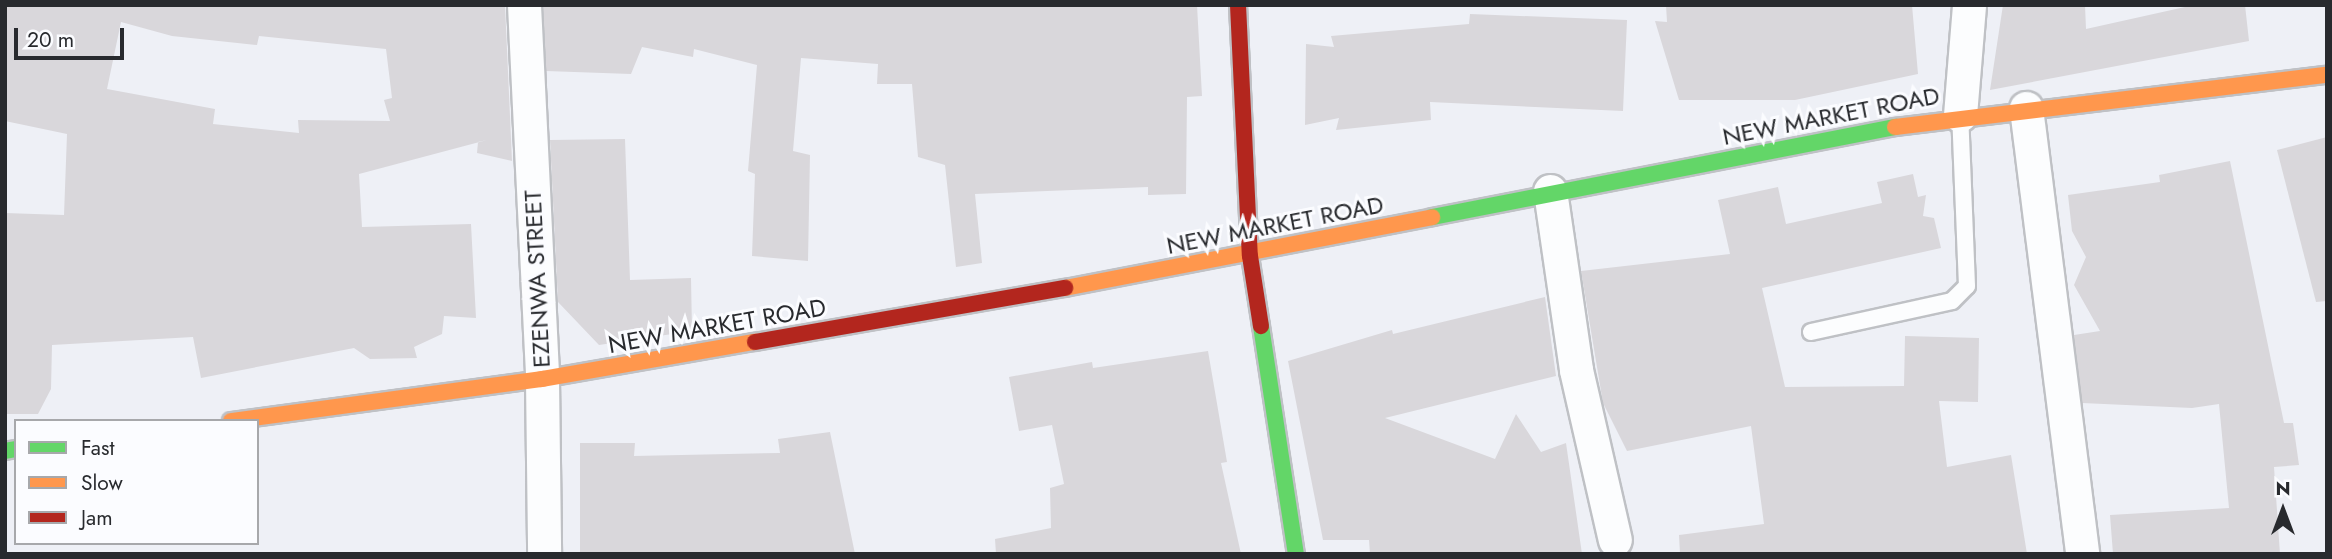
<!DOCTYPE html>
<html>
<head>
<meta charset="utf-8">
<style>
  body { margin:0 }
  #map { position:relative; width:2332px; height:559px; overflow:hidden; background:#eef0f6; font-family:Jost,sans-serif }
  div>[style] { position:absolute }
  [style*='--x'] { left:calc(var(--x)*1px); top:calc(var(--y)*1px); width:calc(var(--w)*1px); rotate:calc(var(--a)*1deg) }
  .building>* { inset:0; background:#d9d7db }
  .roads { filter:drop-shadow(2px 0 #bfc1c5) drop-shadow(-2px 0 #bfc1c5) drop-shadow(0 2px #bfc1c5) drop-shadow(0 -2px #bfc1c5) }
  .lane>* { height:16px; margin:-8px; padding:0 8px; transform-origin:8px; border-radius:8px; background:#fcfdfe }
  .street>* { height:33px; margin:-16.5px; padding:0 16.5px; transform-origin:16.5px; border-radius:16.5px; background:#fcfdfe }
  .fast>* { height:16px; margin:-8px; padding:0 8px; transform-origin:8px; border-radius:8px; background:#63d668 }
  .slow>* { height:16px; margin:-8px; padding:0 8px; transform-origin:8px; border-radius:8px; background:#ff974d }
  .jam>* { height:16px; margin:-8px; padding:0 8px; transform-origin:8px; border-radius:8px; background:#b3261e }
  span { translate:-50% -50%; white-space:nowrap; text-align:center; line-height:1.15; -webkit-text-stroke:6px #fbfcff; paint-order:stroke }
  .street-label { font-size:24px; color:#282a2e }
  .frame { position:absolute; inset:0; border:7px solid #282a2e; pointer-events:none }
  .legend { position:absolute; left:14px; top:419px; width:245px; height:126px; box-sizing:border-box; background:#fbfcff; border:2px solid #a7a8ab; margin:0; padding:9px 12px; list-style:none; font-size:21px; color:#282a2e }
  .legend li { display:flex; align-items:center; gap:14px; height:35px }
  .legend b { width:35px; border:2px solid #a7a8ab }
  .north { position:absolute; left:2248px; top:475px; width:70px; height:70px; -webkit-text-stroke:5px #fbfcff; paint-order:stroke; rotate:0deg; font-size:19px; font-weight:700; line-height:28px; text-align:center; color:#282a2e }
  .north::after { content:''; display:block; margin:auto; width:24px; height:32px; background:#282a2e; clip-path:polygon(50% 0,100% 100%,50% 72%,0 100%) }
  .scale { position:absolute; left:14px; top:28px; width:110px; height:32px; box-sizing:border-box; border:4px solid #282a2e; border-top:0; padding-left:9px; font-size:21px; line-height:24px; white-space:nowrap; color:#282a2e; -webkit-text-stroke:5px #fbfcff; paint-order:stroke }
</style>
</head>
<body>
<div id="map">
  <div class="building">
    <div style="clip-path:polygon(evenodd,5px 5px,505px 5px,512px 161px,477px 153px,478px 142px,487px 140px,359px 174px,362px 227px,471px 224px,476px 318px,444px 316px,442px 334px,414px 347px,417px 358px,370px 359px,354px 348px,201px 378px,193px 337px,52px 345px,51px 389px,38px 414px,5px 414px,5px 213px,64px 215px,67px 134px,5px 121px,5px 5px,121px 22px,172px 36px,257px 45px,259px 36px,386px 49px,392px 98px,384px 100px,390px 121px,298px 120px,299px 133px,213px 124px,215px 109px,107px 89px,121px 22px)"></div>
    <div style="clip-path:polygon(543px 5px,1197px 5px,1202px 96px,1187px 97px,1186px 194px,1148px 195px,1148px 187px,975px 194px,982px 263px,956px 267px,945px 165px,918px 157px,912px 84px,877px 84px,878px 64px,801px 58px,793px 151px,810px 155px,808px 261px,752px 256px,755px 174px,748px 171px,757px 65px,694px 49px,693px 57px,642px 47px,631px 74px,546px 71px)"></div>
    <div style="clip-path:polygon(1666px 5px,1912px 5px,1918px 74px,1795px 100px,1679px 100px,1655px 21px,1667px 22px)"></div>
    <div style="clip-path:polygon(2003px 5px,2085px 5px,2086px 29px,2194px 5px,2245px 5px,2249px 41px,1990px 90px)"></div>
    <div style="clip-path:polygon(1470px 14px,1627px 20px,1623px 111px,1430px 102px,1431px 120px,1336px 130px,1339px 118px,1305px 125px,1306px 44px,1334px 47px,1331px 36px,1469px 24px)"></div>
    <div style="clip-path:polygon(2327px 137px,2327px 301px,2316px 302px,2277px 150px)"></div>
    <div style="clip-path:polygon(625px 139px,630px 280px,691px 278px,692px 331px,599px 345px,558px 302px,550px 140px)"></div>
    <div style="clip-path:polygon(2230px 161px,2284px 423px,2293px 423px,2299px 465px,2274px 467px,2280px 554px,2113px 554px,2110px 515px,2229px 508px,2219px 404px,2192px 408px,2082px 403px,2074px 335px,2100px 331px,2074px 285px,2086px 257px,2072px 231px,2068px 195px,2160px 182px,2159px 175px)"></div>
    <div style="clip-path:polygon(1913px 174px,1918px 197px,1926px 195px,1923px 216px,1934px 218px,1941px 248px,1762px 288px,1785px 387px,1904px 386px,1905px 336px,1979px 338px,1978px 402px,1939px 401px,1947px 467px,2011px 455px,2027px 554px,1680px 554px,1679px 535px,1764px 524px,1751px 426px,1627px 451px,1603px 403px,1581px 271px,1730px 254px,1718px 200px,1778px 187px,1786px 224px,1882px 203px,1877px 182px)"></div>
    <div style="clip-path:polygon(1545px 297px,1556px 376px,1385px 418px,1495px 459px,1516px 414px,1541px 452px,1566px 443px,1582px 554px,1370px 554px,1369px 540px,1323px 540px,1288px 361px,1392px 330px,1393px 334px)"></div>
    <div style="clip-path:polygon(1208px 351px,1227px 462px,1221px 463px,1241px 554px,996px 554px,995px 539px,1051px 528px,1050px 488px,1064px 484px,1052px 425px,1019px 431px,1009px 377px,1092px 362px,1093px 368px)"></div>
    <div style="clip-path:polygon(830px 432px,855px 554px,580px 554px,580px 443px,635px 443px,634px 456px,780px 453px,778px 439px)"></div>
  </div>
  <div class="roads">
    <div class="lane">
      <div style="--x:1811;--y:332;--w:144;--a:-12.4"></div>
      <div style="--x:1952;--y:301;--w:21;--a:-45"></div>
      <div style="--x:1967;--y:286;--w:171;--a:-92.3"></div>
    </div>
    <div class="street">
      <div style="--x:524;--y:5;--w:374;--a:87.2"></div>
      <div style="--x:542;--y:379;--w:175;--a:89.3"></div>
      <div style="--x:2026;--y:108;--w:450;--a:82.8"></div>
      <div style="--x:1960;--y:115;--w:110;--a:-85.3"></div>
      <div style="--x:1550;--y:191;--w:181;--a:81.7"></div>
      <div style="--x:1576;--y:370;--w:174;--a:77.1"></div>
    </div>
    <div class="fast">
      <div style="--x:1432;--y:217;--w:472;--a:-11"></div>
      <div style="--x:1261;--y:326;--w:231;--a:81.3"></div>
      <div style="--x:5;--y:451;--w:11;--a:-10"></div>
    </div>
    <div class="slow">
      <div style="--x:1895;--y:127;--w:435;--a:-6.9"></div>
      <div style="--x:1065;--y:288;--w:374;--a:-10.9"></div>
      <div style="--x:231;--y:421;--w:314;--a:-7.7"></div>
      <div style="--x:542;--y:379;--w:216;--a:-9.9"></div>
    </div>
    <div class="jam">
      <div style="--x:1238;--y:5;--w:251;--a:87.3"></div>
      <div style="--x:1250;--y:256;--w:71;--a:81.1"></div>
      <div style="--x:755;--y:342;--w:315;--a:-9.9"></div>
    </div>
  </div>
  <div class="street-label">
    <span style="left:1831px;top:116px;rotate:-11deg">NEW MARKET ROAD</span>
    <span style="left:1275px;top:225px;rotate:-11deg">NEW MARKET ROAD</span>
    <span style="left:537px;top:279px;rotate:-93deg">EZENWA STREET</span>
    <span style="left:717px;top:326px;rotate:-10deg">NEW MARKET ROAD</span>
  </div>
  <div class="frame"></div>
  <ul class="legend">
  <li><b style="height:9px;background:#63d668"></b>Fast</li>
  <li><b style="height:9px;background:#ff974d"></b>Slow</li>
  <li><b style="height:9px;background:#b3261e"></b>Jam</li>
  </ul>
  <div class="north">N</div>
  <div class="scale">20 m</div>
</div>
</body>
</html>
